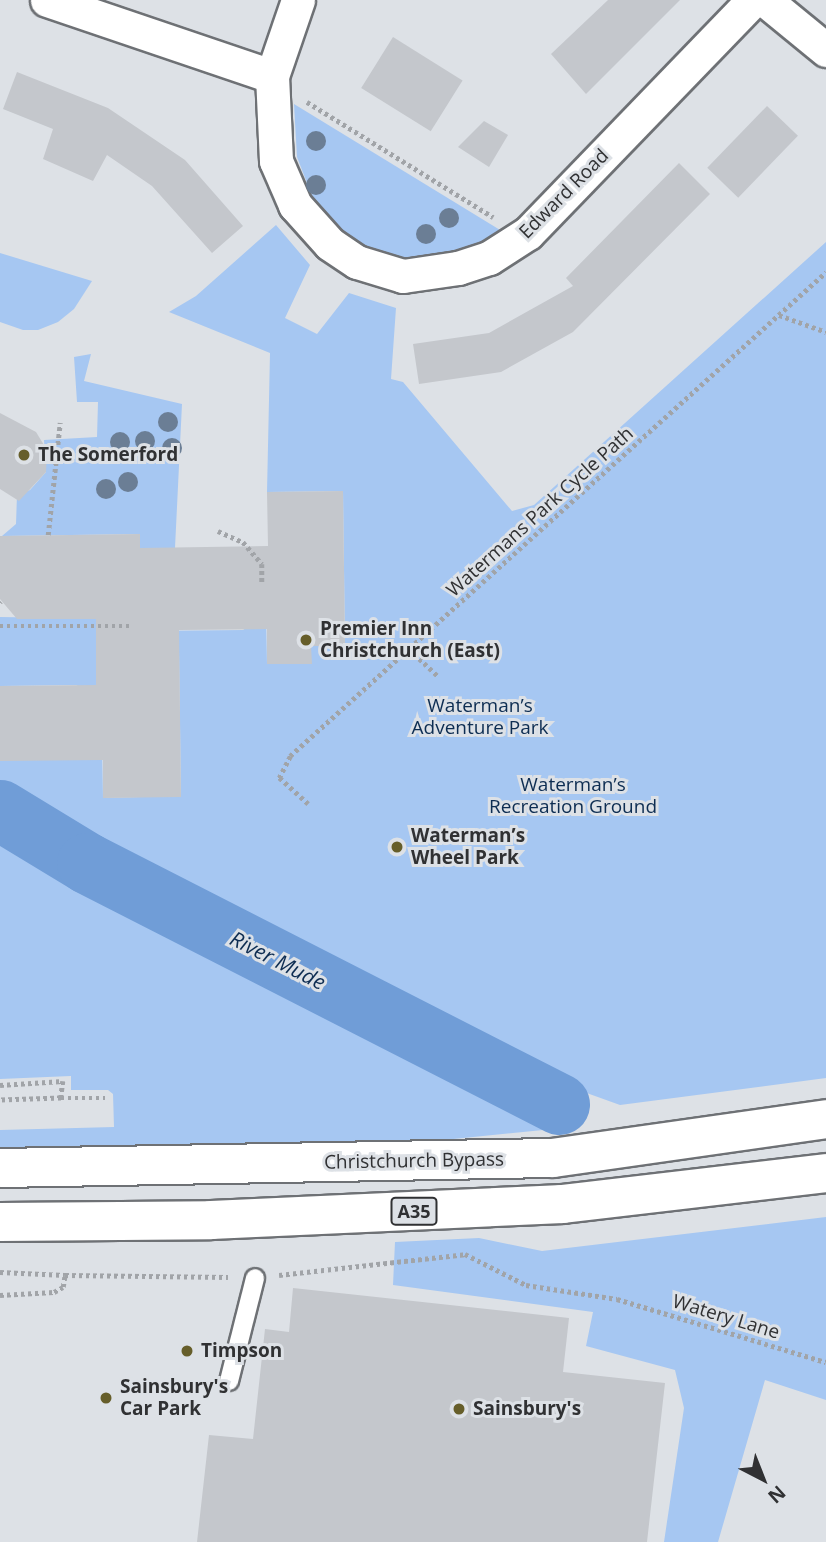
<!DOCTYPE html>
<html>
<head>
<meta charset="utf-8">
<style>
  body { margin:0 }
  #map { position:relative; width:826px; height:1542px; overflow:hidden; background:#dde1e6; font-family:"Open Sans",sans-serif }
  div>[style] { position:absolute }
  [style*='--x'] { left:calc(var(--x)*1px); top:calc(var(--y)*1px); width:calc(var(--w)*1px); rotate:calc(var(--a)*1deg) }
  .green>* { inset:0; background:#a6c7f2 }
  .river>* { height:61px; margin:-30.5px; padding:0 30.5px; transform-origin:30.5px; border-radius:30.5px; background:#709dd7 }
  .building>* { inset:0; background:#c4c7cc; transform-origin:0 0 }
  .path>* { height:4.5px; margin-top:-2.25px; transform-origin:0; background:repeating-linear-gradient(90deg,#a1a4a8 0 3.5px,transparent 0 7px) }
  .roads { filter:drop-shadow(2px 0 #6e7175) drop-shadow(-2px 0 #6e7175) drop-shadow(0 2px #6e7175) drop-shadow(0 -2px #6e7175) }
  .lane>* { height:18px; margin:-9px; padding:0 9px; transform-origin:9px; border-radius:9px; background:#fff }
  .street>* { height:33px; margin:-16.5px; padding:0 16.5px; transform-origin:16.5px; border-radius:16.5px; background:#fff }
  .primary>* { height:38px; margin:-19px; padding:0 19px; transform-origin:19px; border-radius:19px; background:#fff }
  .trees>* { width:20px; height:20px; margin:-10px; border-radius:50%; background:#6b7e95 }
  .dots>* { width:19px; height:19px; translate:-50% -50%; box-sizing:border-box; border:4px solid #dde1e6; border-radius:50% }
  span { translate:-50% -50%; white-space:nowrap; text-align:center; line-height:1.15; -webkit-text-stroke:6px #dde1e6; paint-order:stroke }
  .shield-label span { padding:2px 5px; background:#dde1e6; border:2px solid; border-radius:5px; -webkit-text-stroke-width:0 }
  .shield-label { font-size:18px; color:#303133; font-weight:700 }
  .street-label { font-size:19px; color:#303133 }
  .poi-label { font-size:19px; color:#303133; font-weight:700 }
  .left { translate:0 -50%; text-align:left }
  .park-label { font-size:19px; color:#0d2d52 }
  .water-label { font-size:21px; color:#0e2d52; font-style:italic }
  .north { position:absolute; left:728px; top:1444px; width:70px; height:70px; -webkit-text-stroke:5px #dde1e6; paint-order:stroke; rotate:138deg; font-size:19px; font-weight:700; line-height:28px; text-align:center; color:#303133 }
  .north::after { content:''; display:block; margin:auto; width:24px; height:32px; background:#303133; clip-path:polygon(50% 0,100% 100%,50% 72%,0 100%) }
</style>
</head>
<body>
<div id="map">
  <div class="green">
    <div style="clip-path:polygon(294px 104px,505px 233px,489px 245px,430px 265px,368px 251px,317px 209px,297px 157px)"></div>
    <div style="clip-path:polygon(276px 225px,310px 265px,285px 318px,317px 334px,349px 293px,396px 308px,391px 379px,403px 382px,512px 511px,534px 505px,826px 242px,826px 1078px,620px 1105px,570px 1087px,576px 1104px,563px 1128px,424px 1142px,0 1154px,0 1130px,114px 1127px,113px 1094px,108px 1090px,71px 1090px,71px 1076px,0 1079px,0 761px,102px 743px,103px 798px,181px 796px,179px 651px,144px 631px,243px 630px,266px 614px,267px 664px,311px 664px,311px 646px,345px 646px,343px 491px,267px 492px,270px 353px,169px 312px,196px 296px)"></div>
    <div style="clip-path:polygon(0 253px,92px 281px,74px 309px,58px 322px,38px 330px,23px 330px,0 322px)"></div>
    <div style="clip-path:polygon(91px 354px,84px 381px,182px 404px,175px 548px,140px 548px,140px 534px,2px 536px,16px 524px,17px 495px,30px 490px,46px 472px,44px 440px,97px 437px,98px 402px,77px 402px,74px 357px)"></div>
    <div style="clip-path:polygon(0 617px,129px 619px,96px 635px,96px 716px,77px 685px,0 686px)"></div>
    <div style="clip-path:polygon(826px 1217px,826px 1400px,765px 1380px,718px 1542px,664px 1542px,684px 1408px,675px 1370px,586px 1346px,593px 1312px,393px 1285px,395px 1242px,479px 1238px,542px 1251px)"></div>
  </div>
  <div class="river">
    <div style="--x:0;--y:810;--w:102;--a:31.3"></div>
    <div style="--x:87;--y:863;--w:530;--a:27.05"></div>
  </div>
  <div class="building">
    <div style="clip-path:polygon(608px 0,680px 0,586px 94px,551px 54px)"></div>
    <div style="left:393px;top:37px;width:82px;height:60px;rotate:32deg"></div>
    <div style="clip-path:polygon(17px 72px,108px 108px,185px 160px,243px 226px,212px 253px,152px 186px,107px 155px,93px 181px,43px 159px,53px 129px,3px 109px)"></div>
    <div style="left:767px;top:106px;width:43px;height:86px;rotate:44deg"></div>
    <div style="clip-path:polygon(484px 121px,508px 135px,489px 167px,458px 147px)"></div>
    <div style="clip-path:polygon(679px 163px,710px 194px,573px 332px,501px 372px,419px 384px,413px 344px,489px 333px,573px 286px,566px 278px)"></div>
    <div style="clip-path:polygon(0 413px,36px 432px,47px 450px,46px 472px,19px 501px,0 489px)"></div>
    <div style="clip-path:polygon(343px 491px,345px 646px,311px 646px,312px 664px,267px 664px,267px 629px,179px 630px,181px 797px,103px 798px,103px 760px,0 761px,0 686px,96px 685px,96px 619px,17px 619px,0 599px,0 536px,140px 534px,140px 548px,268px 546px,267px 492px)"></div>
    <div style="clip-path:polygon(293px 1288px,569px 1318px,563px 1372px,665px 1383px,647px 1542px,197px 1542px,209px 1435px,253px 1439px,265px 1329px,289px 1332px)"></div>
  </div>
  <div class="path">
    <div style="--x:307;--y:102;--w:219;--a:31.7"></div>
    <div style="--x:779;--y:315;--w:50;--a:19.9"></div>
    <div style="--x:218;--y:531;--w:27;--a:24"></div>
    <div style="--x:243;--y:542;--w:29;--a:49"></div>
    <div style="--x:262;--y:564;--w:19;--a:90"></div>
    <div style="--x:48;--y:535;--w:113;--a:-83.9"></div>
    <div style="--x:0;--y:602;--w:1;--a:-45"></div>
    <div style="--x:0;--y:626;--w:129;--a:0"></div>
    <div style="--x:409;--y:649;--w:40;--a:43"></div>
    <div style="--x:308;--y:804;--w:39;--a:-138"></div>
    <div style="--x:279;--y:778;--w:25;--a:-63"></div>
    <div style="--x:290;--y:756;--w:722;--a:-42.08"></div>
    <div style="--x:0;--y:1085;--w:63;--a:-3.6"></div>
    <div style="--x:63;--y:1081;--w:17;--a:97"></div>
    <div style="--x:61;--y:1098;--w:61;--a:178.1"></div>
    <div style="--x:61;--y:1098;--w:44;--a:0"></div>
    <div style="--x:0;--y:1272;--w:65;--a:2.6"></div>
    <div style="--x:279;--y:1275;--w:187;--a:-6.4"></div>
    <div style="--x:465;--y:1254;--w:68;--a:26.9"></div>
    <div style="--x:526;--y:1285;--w:92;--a:8.7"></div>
    <div style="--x:617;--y:1299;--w:218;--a:16.8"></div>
    <div style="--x:0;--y:1295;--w:54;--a:-3.2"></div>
    <div style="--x:54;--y:1292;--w:10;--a:-29"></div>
    <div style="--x:63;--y:1287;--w:12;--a:-81"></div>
    <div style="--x:65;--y:1275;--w:163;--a:0.7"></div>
  </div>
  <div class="roads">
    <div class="lane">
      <div style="--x:229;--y:1381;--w:106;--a:-75.8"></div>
    </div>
    <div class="street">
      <div style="--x:47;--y:0;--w:237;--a:18.7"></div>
      <div style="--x:272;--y:76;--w:85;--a:87.3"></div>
      <div style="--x:276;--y:161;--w:48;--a:66.6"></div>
      <div style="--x:295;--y:205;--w:52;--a:48.1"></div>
      <div style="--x:330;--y:244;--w:32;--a:34"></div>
      <div style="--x:357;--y:262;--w:48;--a:16.9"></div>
      <div style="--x:403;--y:276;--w:56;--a:-8.3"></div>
      <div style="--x:458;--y:268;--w:33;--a:-18"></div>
      <div style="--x:489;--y:258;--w:46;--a:-32.7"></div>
      <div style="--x:528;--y:233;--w:324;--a:-46"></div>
      <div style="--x:765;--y:0;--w:79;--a:39.3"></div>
      <div style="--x:272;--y:76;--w:80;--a:-71.1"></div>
    </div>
    <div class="primary">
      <div style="--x:0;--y:1168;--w:553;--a:-1.04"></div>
      <div style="--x:553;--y:1158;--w:276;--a:-8.1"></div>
      <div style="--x:0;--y:1222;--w:211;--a:-0.5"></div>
      <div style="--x:211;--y:1220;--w:352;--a:-2.6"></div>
      <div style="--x:563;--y:1204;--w:265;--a:-6.7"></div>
    </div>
  </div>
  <div class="trees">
    <div style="left:316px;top:141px"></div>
    <div style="left:316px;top:185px"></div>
    <div style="left:449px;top:218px"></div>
    <div style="left:426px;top:234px"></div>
    <div style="left:168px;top:422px"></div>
    <div style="left:145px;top:441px"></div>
    <div style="left:120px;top:442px"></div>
    <div style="left:172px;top:448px"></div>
    <div style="left:128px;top:482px"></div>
    <div style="left:106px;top:489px"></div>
  </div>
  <div class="dots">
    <div style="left:24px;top:455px;background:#665e2a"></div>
    <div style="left:306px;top:640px;background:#665e2a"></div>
    <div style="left:397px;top:847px;background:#665e2a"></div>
    <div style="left:187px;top:1351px;background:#665e2a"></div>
    <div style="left:106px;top:1398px;background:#665e2a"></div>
    <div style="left:459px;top:1409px;background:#665e2a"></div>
  </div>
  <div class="shield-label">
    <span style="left:414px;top:1211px">A35</span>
  </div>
  <div class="street-label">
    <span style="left:564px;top:194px;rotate:-45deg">Edward Road</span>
    <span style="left:540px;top:512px;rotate:-42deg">Watermans Park Cycle Path</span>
    <span style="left:414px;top:1161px;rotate:-1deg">Christchurch Bypass</span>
    <span style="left:726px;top:1317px;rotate:17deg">Watery Lane</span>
  </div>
  <div class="poi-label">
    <span class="left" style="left:38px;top:455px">The Somerford</span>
    <span class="left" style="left:320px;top:640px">Premier Inn<br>Christchurch (East)</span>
    <span class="left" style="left:411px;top:847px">Waterman’s<br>Wheel Park</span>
    <span class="left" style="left:201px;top:1351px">Timpson</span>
    <span class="left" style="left:120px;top:1398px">Sainsbury's<br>Car Park</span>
    <span class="left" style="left:473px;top:1409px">Sainsbury's</span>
  </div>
  <div class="park-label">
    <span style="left:480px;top:717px">Waterman’s<br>Adventure Park</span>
    <span style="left:573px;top:796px">Waterman’s<br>Recreation Ground</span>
  </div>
  <div class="water-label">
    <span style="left:278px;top:960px;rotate:27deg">River Mude</span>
  </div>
  <div class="north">N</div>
</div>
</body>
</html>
